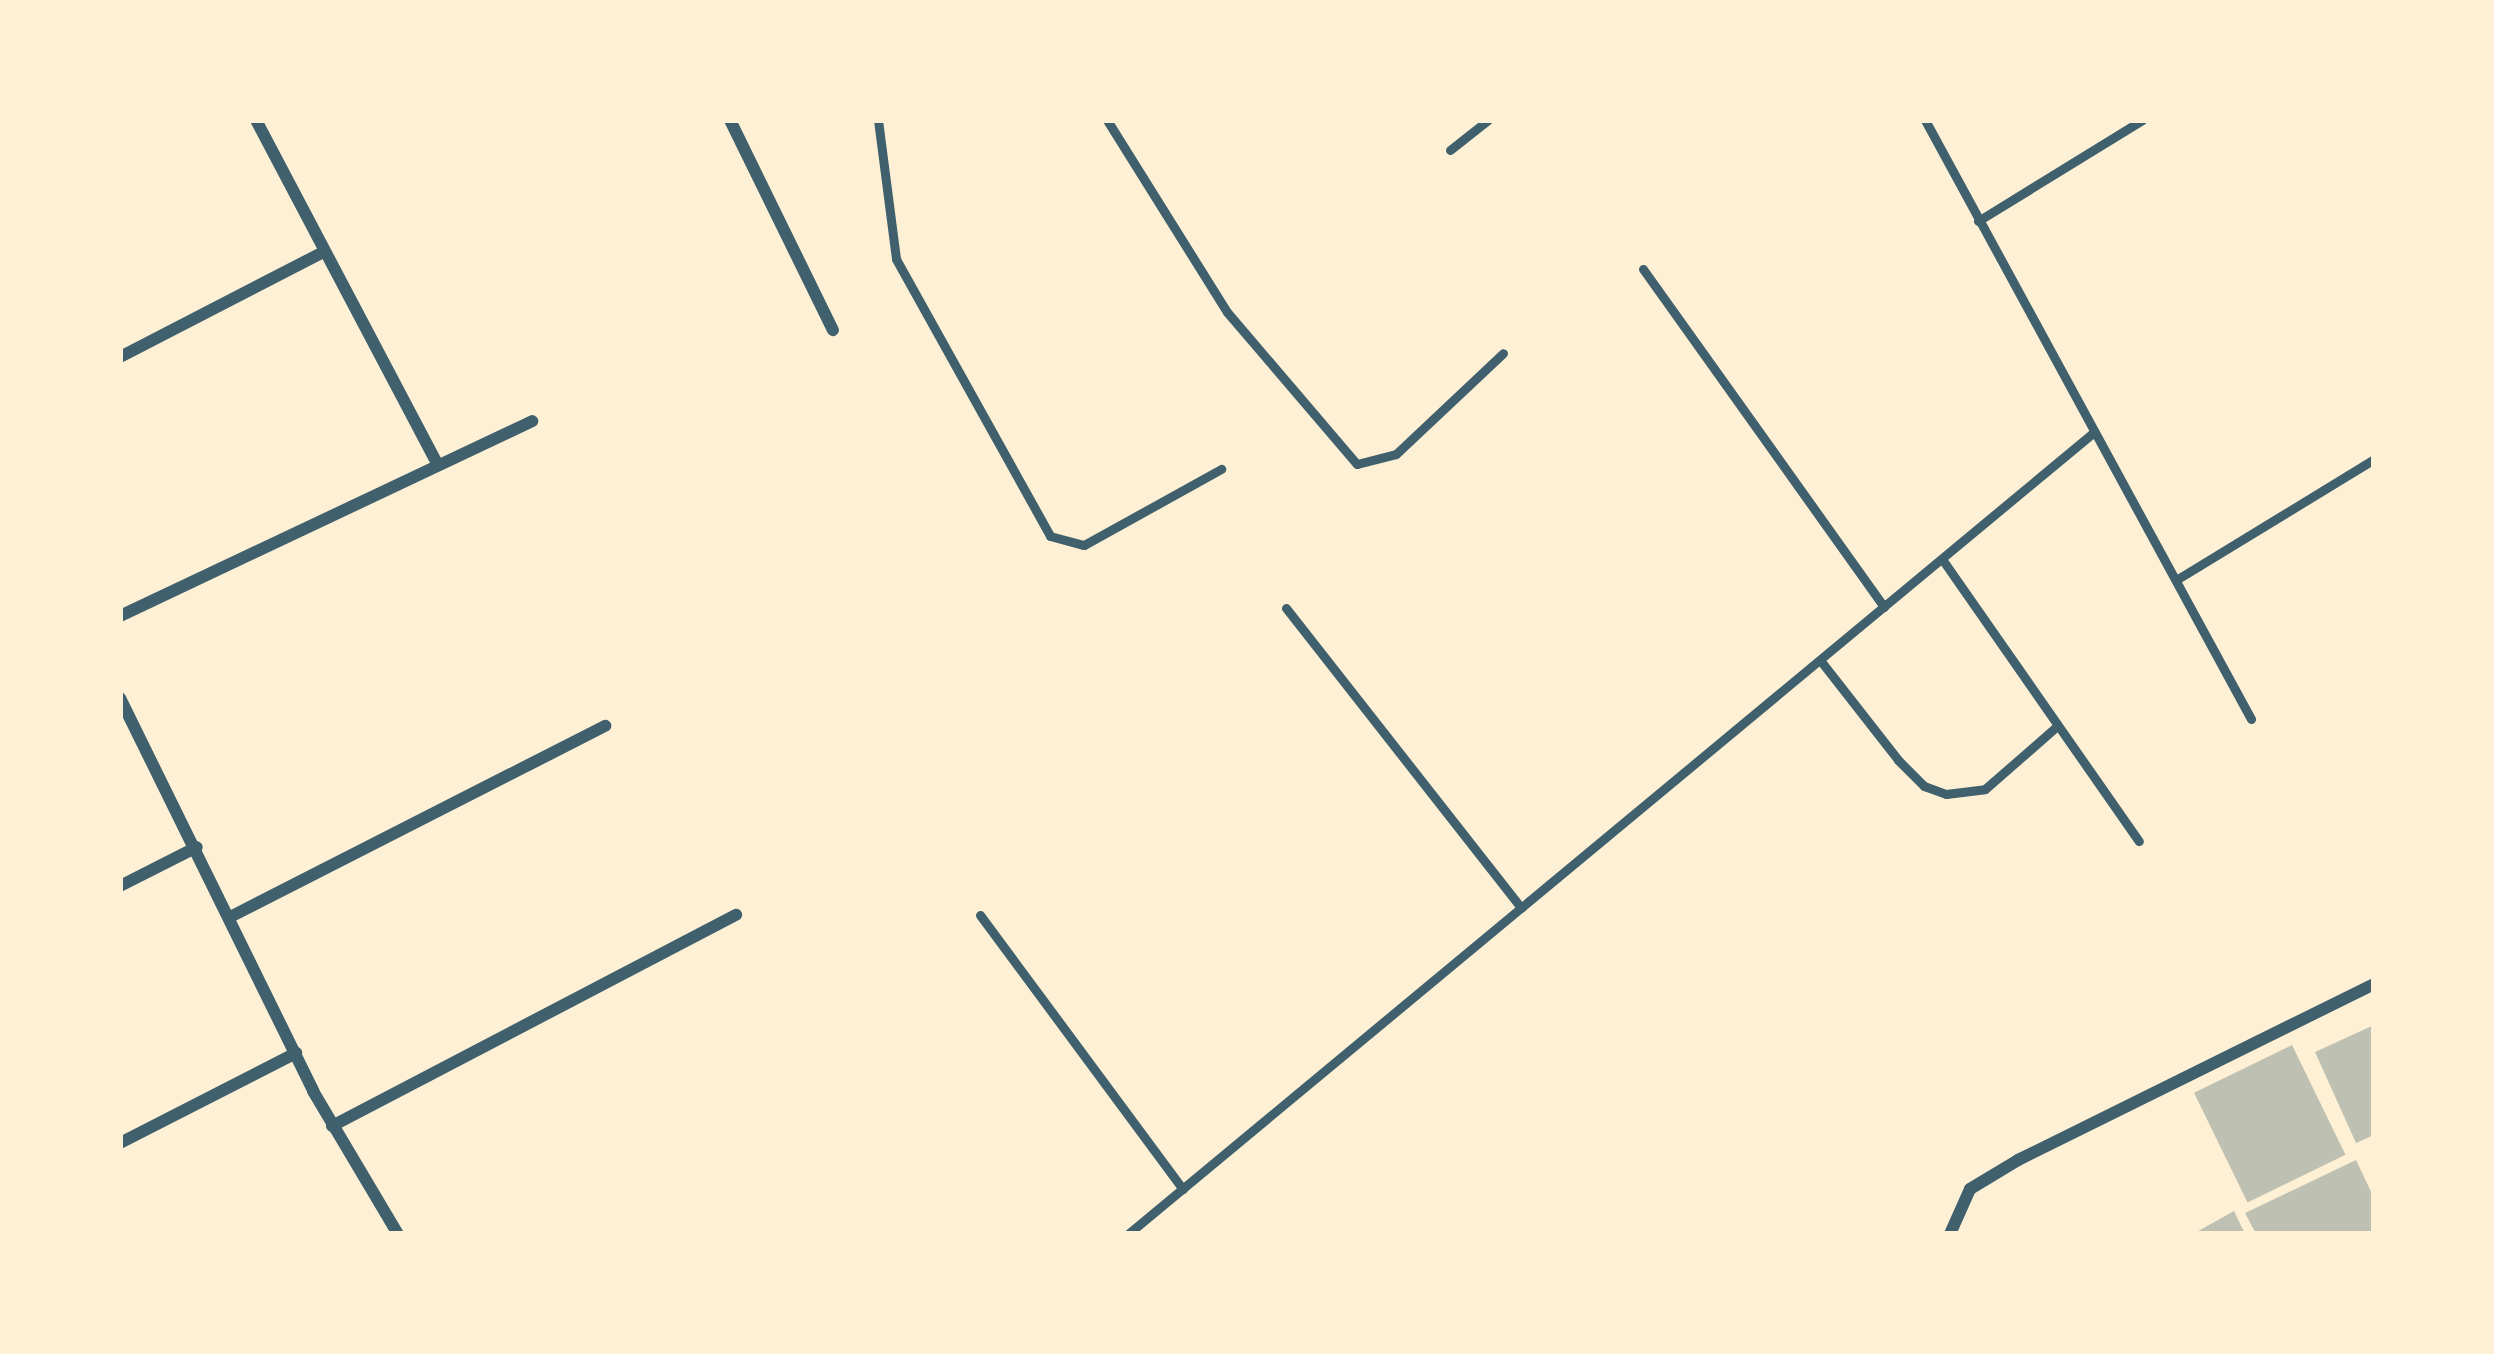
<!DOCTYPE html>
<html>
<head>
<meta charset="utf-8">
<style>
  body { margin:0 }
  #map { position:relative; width:2494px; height:1354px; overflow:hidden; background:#fdf0d5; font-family:Barlow,sans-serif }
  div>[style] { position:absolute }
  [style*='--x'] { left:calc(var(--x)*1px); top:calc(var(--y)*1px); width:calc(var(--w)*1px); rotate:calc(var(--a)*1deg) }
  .building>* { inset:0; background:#bec0b2; transform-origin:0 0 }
  .service>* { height:9px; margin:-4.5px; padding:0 4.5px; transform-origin:4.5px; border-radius:4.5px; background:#3f606c }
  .minor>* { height:12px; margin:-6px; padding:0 6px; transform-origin:6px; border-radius:6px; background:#3f606c }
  span { translate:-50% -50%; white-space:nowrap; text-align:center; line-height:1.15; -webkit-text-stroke:9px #fdf0d5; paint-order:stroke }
  .frame { position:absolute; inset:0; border:123px solid #fdf0d5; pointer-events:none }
</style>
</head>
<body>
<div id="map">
  <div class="building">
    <div style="clip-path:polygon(2374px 1025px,2374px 1135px,2356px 1143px,2315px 1052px)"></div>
    <div style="left:2292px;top:1045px;width:122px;height:109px;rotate:64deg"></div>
    <div style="clip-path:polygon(2356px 1160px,2374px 1198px,2374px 1234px,2256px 1234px,2245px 1213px)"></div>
    <div style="clip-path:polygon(2234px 1211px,2245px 1234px,2193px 1234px)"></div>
  </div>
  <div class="service">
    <div style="--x:878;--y:120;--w:140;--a:82.6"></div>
    <div style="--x:896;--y:259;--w:317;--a:60.9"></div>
    <div style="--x:1050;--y:536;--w:35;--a:15"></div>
    <div style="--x:1084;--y:545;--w:157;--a:-29"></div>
    <div style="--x:1107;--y:120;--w:226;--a:58"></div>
    <div style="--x:1227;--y:312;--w:200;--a:49.5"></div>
    <div style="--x:1357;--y:464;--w:40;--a:-14.4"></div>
    <div style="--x:1396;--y:454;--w:147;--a:-43.3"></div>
    <div style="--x:1925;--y:120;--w:682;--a:61.44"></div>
    <div style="--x:1450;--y:150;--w:48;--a:-38.3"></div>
    <div style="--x:1978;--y:221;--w:193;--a:-31.6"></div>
    <div style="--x:1643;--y:269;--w:415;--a:54.5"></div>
    <div style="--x:1942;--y:559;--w:344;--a:55.1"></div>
    <div style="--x:2176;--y:580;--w:232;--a:-31.4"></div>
    <div style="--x:1286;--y:608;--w:381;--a:51.9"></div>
    <div style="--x:1820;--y:660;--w:127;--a:52"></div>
    <div style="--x:1898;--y:760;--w:37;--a:45"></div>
    <div style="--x:1924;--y:786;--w:23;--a:20"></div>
    <div style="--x:1946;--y:794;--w:39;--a:-7"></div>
    <div style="--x:1985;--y:789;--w:94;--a:-41.1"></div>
    <div style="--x:980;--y:915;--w:341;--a:53.5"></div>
    <div style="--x:1128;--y:1234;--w:1256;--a:-39.7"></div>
  </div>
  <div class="minor">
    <div style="--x:256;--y:120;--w:388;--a:62.2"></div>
    <div style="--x:730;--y:120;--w:234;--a:63.9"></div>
    <div style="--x:120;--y:357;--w:229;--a:-27.3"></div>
    <div style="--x:120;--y:616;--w:456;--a:-25.3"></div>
    <div style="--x:120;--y:698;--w:438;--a:63.8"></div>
    <div style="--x:313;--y:1091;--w:166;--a:59.3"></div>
    <div style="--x:120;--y:886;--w:86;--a:-26.9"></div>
    <div style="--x:232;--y:916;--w:419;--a:-27"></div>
    <div style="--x:332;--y:1126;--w:456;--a:-27.6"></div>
    <div style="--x:120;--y:1143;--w:198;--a:-27.1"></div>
    <div style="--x:1950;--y:1234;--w:49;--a:-66"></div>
    <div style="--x:1970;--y:1189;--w:56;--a:-31.1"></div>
    <div style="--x:2018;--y:1160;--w:397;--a:-26.3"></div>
  </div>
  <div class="frame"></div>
</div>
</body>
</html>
